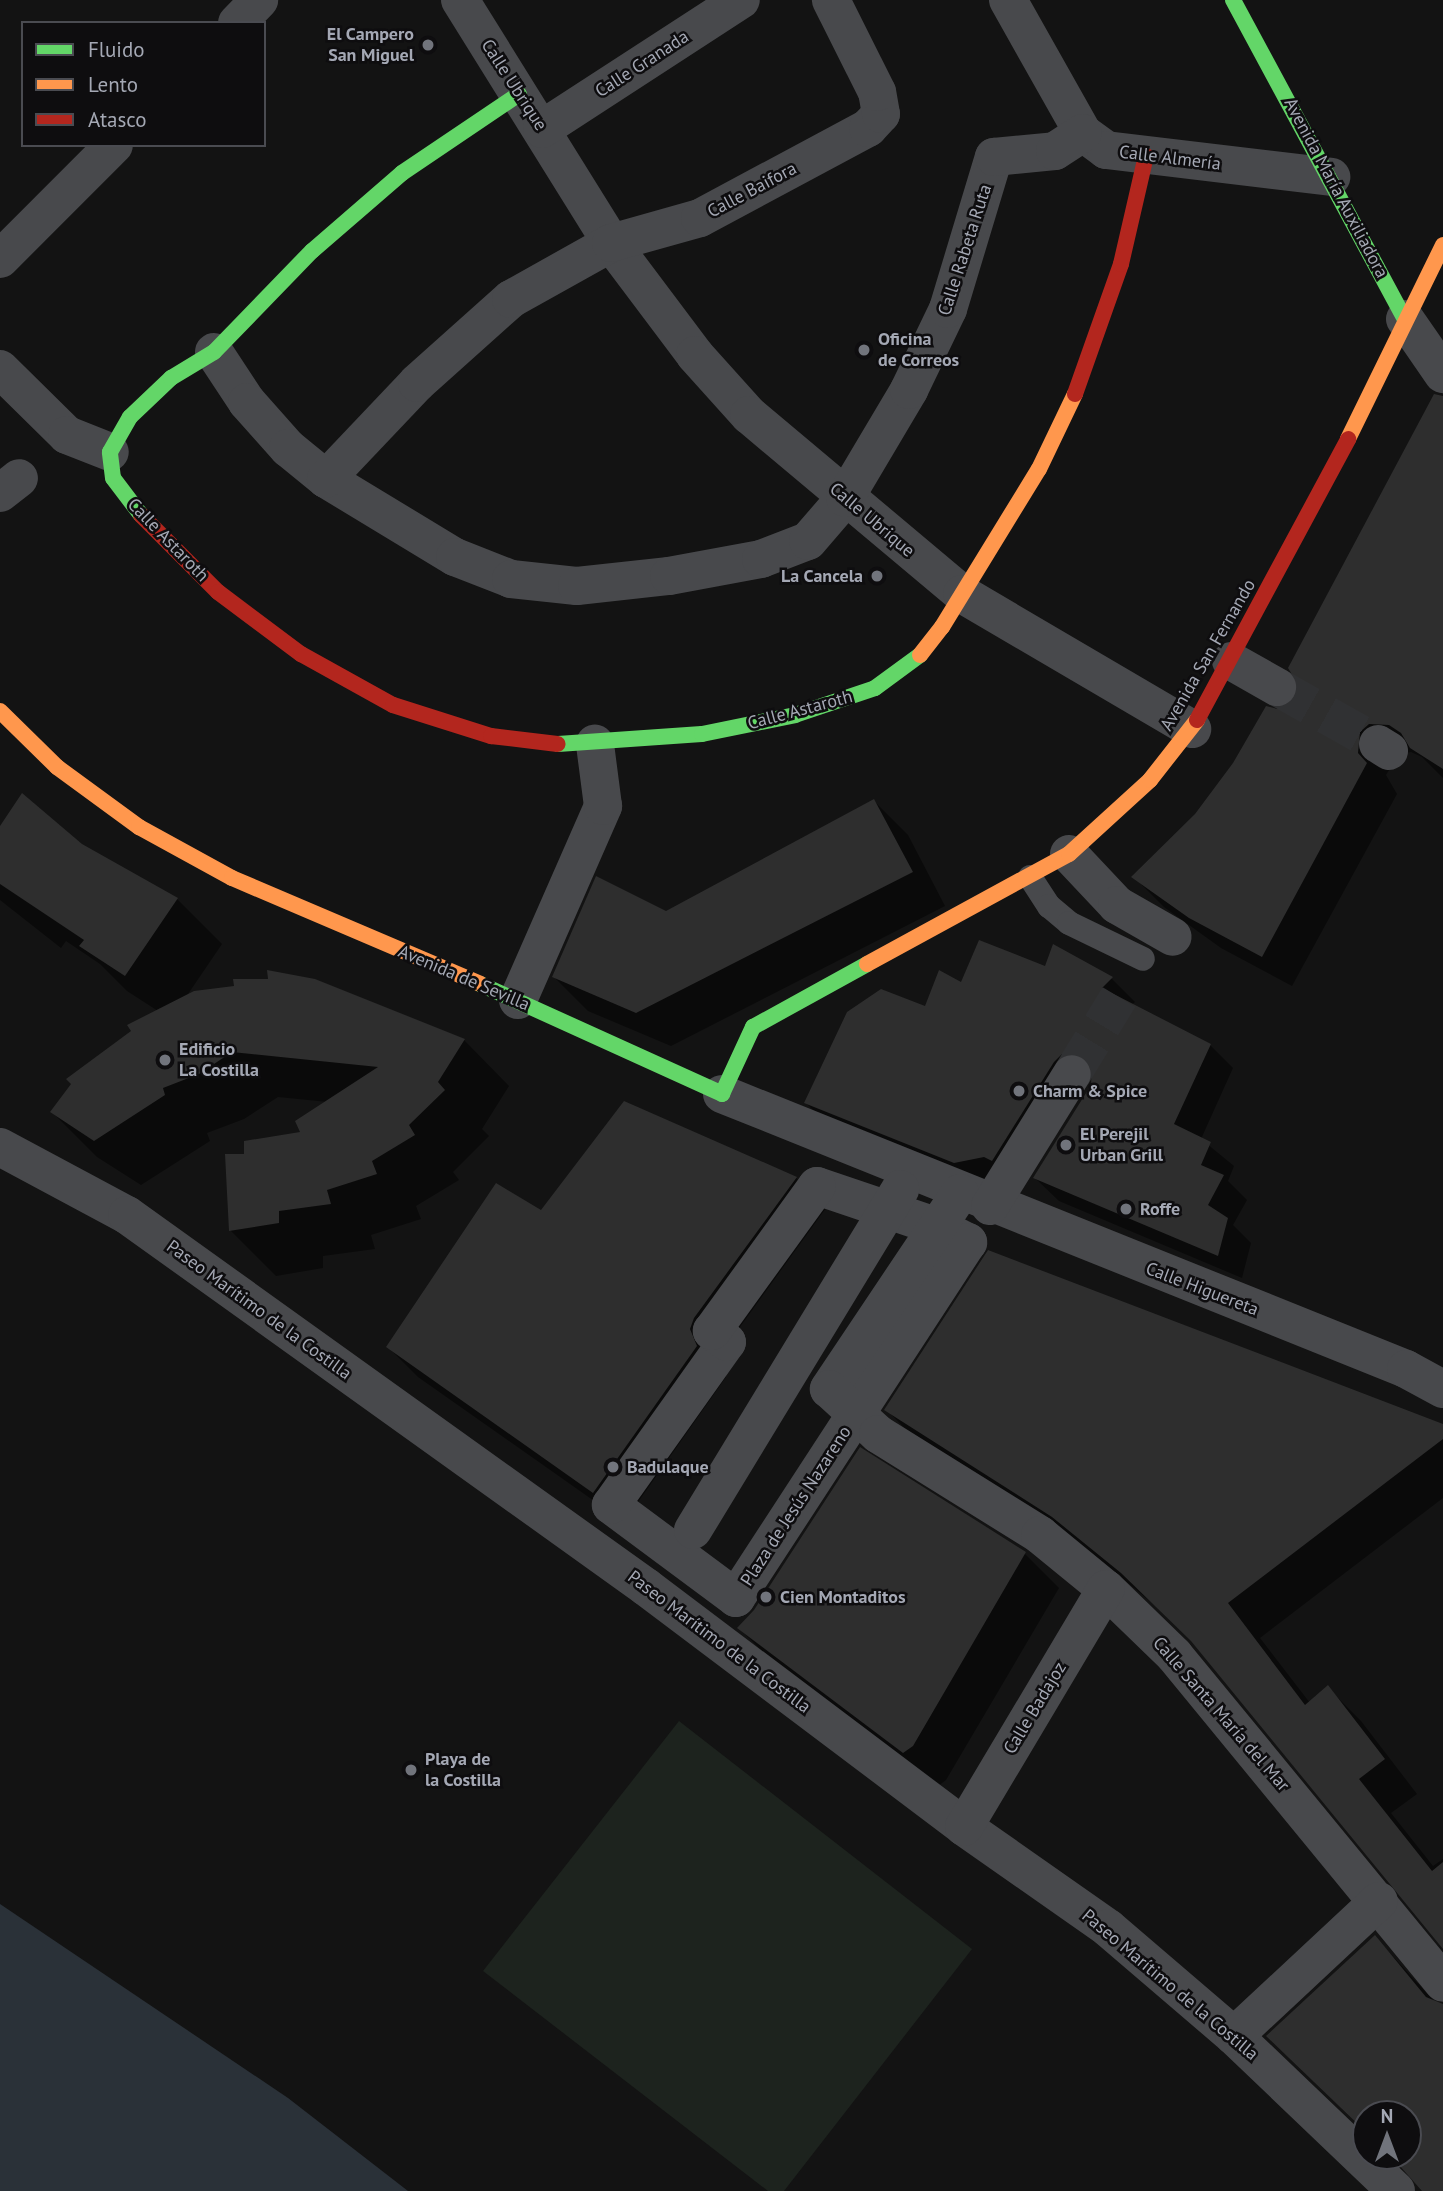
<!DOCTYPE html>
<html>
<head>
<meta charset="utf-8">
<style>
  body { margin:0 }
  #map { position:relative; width:1443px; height:2191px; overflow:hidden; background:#131313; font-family:"PT Sans",sans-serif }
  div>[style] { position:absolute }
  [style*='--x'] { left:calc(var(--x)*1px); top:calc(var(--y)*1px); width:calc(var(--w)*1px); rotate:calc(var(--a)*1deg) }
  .green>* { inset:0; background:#1d231e }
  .water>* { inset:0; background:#2a3138 }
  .shadow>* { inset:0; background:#0007 }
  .building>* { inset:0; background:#2e2e2e }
  .street-tunnel>* { height:38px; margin-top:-19px; transform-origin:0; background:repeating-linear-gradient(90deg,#303133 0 38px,transparent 0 57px) }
  .lane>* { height:24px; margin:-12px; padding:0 12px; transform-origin:12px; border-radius:12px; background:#48494c }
  .street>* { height:38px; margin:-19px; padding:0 19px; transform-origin:19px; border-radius:19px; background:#48494c }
  .fast>* { height:16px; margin:-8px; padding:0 8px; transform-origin:8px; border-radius:8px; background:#63d668 }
  .slow>* { height:16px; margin:-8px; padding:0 8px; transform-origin:8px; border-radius:8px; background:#ff974d }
  .jam>* { height:16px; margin:-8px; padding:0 8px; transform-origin:8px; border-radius:8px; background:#b3261e }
  .dots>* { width:19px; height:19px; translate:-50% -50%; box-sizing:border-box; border:4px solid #0e0d0f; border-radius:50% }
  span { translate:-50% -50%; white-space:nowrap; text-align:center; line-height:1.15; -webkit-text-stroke:5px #0e0d0f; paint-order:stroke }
  .poi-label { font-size:18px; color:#a4a8b4; font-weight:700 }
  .right { translate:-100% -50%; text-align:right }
  .left { translate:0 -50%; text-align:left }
  .street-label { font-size:18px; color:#a4a8b4 }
  .legend { position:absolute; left:21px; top:21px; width:245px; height:126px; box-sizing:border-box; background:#0e0d0f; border:2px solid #4a4b51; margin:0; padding:9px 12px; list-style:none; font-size:21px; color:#a4a8b4 }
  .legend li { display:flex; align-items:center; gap:14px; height:35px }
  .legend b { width:35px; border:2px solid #4a4b51 }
  .north { position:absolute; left:1352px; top:2100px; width:70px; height:70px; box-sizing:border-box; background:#0e0d0f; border:2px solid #4a4b51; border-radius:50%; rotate:0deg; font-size:19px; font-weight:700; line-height:28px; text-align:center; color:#a4a8b4 }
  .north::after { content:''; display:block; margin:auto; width:24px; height:32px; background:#71747c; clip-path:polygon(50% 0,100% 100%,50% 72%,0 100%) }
</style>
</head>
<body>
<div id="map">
  <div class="green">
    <div style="clip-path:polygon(679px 1721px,972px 1949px,784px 2191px,768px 2191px,483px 1971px)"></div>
  </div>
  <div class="water">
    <div style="clip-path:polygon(0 1904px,288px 2098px,408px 2191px,0 2191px)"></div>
  </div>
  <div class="shadow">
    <div style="clip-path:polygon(1443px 427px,1443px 778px,1422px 757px,1411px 752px,1399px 754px,1386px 775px,1397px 794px,1292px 986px,1221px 948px,1164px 907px,1134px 877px,1196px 815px,1235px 763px,1267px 708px,1288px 708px,1298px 698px,1298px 676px)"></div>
    <div style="clip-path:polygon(874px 801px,908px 835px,945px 906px,671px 1046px,588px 1011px,554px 977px)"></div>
    <div style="clip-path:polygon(0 829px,81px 845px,177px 899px,222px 944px,186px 997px,314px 980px,464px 1040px,509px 1086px,482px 1129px,489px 1136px,453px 1172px,459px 1180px,416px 1206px,421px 1219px,371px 1235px,375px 1249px,323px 1256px,323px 1268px,276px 1276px,230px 1230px,245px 1156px,303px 1133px,328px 1102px,278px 1097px,244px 1119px,207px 1133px,210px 1141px,141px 1185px,97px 1157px,52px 1112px,158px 1011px,127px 991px,100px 964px,66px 941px,61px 948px,0 900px)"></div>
    <div style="clip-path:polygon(1054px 946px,1112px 979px,1135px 1002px,1131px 1005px,1210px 1045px,1233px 1068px,1201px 1139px,1234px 1166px,1228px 1181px,1247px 1200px,1233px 1225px,1251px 1243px,1242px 1278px,1059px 1201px,1035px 1178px,1093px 1085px,1093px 1077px,1086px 1077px,979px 1186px,829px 1126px,806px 1103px,962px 984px,1046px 968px)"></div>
    <div style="clip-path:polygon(796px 1178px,826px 1208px,724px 1349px,720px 1361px,726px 1377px,624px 1522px,418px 1377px,388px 1347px,541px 1212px)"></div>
    <div style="clip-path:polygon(887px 1410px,1443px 1425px,1443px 1498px,1260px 1638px,1310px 1703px,1328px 1688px,1361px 1721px,1417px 1794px,1391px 1813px,1433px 1866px,1443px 1859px,1443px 1946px,1196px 1644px,1157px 1607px,1088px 1550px,920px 1444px)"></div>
    <div style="clip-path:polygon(861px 1450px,1025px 1554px,1059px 1588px,946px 1780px,938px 1786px,773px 1662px,739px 1628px,756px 1611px)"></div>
    <div style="clip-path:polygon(1375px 1937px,1435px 2002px,1443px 2005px,1443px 2191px,1428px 2191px,1391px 2156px,1408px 2156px,1408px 2114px,1366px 2114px,1366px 2132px,1302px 2070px)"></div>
  </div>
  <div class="building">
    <div style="clip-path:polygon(1434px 394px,1443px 396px,1443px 769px,1410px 748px,1401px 733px,1389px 725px,1369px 724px,1360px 732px,1358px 753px,1367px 763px,1262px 957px,1189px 918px,1131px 877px,1195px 814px,1233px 763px,1266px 706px,1278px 709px,1296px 698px,1299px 686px,1288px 668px)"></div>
    <div style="clip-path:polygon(22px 793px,82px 844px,178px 898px,125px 976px,79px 946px,84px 940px,0 884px,0 826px)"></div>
    <div style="clip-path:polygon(874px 799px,913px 872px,636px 1013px,552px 977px,596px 876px,666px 911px)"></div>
    <div style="clip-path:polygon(979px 940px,1045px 966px,1053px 944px,1113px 977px,1102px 988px,1211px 1044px,1174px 1124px,1211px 1142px,1201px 1165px,1224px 1175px,1208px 1205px,1228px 1218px,1218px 1256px,1033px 1178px,1091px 1085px,1092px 1064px,1083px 1055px,1062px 1054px,1054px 1062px,992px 1161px,984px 1157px,954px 1163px,804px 1103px,847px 1012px,881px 989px,925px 1006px,939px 970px,961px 982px)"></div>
    <div style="clip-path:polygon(267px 970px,315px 979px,465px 1039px,438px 1082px,445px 1090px,409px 1125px,415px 1135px,372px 1161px,377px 1174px,327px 1190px,331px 1204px,279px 1211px,279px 1223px,229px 1231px,225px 1154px,244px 1154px,244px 1141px,300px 1132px,295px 1121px,378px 1067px,232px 1052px,199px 1074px,163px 1088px,165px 1095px,94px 1141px,50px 1112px,71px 1084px,66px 1079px,131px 1031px,127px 1025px,194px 991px,234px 986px,233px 979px,268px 979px)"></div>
    <div style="clip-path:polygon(624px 1101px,797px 1177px,694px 1318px,690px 1329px,697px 1346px,593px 1493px,386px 1347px,496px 1183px,541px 1210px)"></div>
    <div style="clip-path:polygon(988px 1250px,1443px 1424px,1443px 1439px,1228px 1603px,1305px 1705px,1328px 1685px,1385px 1759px,1359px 1779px,1432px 1871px,1443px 1862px,1443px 1949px,1191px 1641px,1121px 1573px,1052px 1517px,884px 1410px)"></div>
    <div style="clip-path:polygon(860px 1447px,1026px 1552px,913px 1746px,903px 1753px,737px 1628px,754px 1610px)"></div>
    <div style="clip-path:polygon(1375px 1935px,1426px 1997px,1443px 2004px,1443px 2191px,1422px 2191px,1391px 2156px,1408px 2156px,1408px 2114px,1366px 2114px,1366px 2132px,1266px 2036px)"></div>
  </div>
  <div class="street-tunnel">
    <div style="--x:1277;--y:687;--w:116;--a:29.4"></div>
    <div style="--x:1072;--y:1074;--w:90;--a:-58.6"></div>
  </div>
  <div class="lane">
    <div style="--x:1030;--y:877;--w:35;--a:57"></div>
    <div style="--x:1049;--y:906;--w:26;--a:40"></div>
    <div style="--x:1069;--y:923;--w:82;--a:25.9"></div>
  </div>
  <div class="street">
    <div style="--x:460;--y:0;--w:286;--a:58.1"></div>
    <div style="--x:611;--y:243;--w:140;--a:53.1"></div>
    <div style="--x:695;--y:355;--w:81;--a:48"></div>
    <div style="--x:749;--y:415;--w:278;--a:40"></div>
    <div style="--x:962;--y:594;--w:267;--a:30.4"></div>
    <div style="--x:1008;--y:0;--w:153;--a:60.6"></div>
    <div style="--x:1083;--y:133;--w:29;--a:36"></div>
    <div style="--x:1106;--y:150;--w:227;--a:6.8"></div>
    <div style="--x:237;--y:23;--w:32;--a:-46"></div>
    <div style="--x:542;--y:129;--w:237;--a:-33"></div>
    <div style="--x:0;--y:259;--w:161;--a:-45"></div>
    <div style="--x:1405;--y:319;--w:67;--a:55.4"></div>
    <div style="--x:214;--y:352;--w:60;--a:56.6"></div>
    <div style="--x:247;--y:402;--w:62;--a:48.3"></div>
    <div style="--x:288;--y:448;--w:49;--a:39.2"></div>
    <div style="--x:326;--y:479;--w:151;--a:31.2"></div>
    <div style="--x:455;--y:557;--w:60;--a:21.4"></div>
    <div style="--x:511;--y:579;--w:66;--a:6.1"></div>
    <div style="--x:577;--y:586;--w:93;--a:-6.2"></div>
    <div style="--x:669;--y:576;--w:94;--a:-10.5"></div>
    <div style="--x:761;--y:559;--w:50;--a:-21"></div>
    <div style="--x:808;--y:541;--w:57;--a:-49.3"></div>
    <div style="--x:845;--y:498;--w:126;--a:-59.3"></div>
    <div style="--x:909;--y:390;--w:90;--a:-64.3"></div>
    <div style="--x:948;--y:309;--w:159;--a:-73.2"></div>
    <div style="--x:994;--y:157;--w:61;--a:-5.6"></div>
    <div style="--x:1055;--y:151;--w:33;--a:-33"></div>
    <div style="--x:0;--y:369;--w:94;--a:44.6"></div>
    <div style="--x:67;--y:435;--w:46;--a:21.6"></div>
    <div style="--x:326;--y:479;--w:132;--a:-46.5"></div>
    <div style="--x:417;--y:383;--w:126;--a:-41.8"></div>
    <div style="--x:511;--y:299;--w:115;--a:-29.2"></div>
    <div style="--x:611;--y:243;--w:92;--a:-15.7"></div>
    <div style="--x:700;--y:218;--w:191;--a:-28.2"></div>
    <div style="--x:868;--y:128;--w:19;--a:-47"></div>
    <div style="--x:881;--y:114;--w:22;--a:-100"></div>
    <div style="--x:877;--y:92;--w:103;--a:-116.6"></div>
    <div style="--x:0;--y:493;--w:24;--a:-38"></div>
    <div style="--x:1231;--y:661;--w:53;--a:29.5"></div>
    <div style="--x:1378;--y:744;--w:13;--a:32"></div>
    <div style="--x:1069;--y:854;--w:70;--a:46.7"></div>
    <div style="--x:1117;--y:905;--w:64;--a:29.7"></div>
    <div style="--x:518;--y:1000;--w:212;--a:-66.3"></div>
    <div style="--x:603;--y:806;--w:63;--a:-97.4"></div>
    <div style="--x:722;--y:1094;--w:737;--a:21.9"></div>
    <div style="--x:1406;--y:1369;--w:42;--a:28.4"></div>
    <div style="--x:0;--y:1147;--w:144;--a:28.2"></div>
    <div style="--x:127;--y:1215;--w:639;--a:35.63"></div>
    <div style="--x:646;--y:1587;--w:398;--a:37"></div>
    <div style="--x:964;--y:1827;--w:176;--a:35"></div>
    <div style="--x:1108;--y:1928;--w:166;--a:40.6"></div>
    <div style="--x:1234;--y:2036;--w:224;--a:43.7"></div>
    <div style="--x:817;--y:1186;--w:128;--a:18.7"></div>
    <div style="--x:938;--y:1227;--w:34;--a:27"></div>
    <div style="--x:968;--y:1242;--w:425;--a:123.1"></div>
    <div style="--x:736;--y:1598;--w:156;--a:-143.4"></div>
    <div style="--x:611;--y:1505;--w:200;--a:-54.6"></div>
    <div style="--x:727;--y:1342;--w:19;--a:-144"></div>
    <div style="--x:712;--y:1331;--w:179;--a:-54.1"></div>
    <div style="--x:960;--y:1193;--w:236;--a:123.8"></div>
    <div style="--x:829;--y:1389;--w:67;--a:42.6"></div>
    <div style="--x:878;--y:1434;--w:191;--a:31.9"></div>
    <div style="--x:1040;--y:1535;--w:85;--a:39.3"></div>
    <div style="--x:1106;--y:1589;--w:95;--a:44.1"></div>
    <div style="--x:1174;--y:1655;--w:424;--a:50.6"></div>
    <div style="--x:990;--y:1206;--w:155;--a:-58.2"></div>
    <div style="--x:693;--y:1530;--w:399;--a:-58.7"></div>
    <div style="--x:964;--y:1827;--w:277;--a:-59.2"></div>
    <div style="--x:1234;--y:2036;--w:198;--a:-43"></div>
  </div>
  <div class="fast">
    <div style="--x:1233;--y:0;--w:362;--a:61.7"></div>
    <div style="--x:141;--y:515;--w:46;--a:-127.1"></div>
    <div style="--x:113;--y:478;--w:26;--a:-97"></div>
    <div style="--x:110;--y:452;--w:40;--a:-60.3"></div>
    <div style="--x:130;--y:417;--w:57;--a:-43.6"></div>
    <div style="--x:171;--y:378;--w:50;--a:-31.2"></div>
    <div style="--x:214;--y:352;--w:141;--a:-45.9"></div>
    <div style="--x:312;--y:251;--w:119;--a:-40.9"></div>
    <div style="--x:402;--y:173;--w:141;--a:-34"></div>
    <div style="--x:558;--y:744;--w:144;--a:-4"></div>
    <div style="--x:702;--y:734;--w:95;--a:-11.5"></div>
    <div style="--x:795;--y:715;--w:84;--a:-18.6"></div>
    <div style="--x:875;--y:688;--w:56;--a:-36.3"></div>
    <div style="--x:480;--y:984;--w:266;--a:24.4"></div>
    <div style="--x:722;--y:1094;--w:74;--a:-65.2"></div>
    <div style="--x:753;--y:1027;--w:130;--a:-28.9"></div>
  </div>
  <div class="slow">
    <div style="--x:1348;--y:439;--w:216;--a:-63.9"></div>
    <div style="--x:920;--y:655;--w:36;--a:-52"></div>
    <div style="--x:942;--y:627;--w:185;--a:-58.5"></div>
    <div style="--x:1039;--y:469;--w:83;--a:-64.4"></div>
    <div style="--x:0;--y:711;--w:80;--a:44.5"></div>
    <div style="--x:57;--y:767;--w:102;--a:36.2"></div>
    <div style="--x:139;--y:827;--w:106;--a:28.7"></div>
    <div style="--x:232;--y:878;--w:270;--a:23.1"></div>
    <div style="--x:867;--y:964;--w:230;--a:-28.6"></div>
    <div style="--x:1069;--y:854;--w:110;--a:-42.4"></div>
    <div style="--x:1150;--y:780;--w:76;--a:-51.9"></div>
  </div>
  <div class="jam">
    <div style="--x:1075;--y:394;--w:138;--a:-70.5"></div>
    <div style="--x:1121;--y:264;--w:111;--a:-77"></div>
    <div style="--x:141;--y:515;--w:109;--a:45"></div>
    <div style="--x:218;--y:592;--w:104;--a:36.8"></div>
    <div style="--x:301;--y:654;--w:105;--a:29"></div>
    <div style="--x:393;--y:705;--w:103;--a:17.6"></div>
    <div style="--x:491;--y:736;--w:67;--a:6.8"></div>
    <div style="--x:1197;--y:720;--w:319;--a:-61.7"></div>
  </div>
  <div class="dots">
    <div style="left:428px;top:45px;background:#71747c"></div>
    <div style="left:864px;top:350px;background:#71747c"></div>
    <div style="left:877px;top:576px;background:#71747c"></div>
    <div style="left:165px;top:1060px;background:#71747c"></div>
    <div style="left:1019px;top:1091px;background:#71747c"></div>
    <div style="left:1066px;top:1145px;background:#71747c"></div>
    <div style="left:1126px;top:1209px;background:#71747c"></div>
    <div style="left:613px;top:1467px;background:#71747c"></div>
    <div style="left:766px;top:1597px;background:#71747c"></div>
    <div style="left:411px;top:1770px;background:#71747c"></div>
  </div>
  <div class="poi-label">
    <span class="right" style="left:414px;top:45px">El Campero<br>San Miguel</span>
    <span class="left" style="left:878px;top:350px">Oficina<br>de Correos</span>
    <span class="right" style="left:863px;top:576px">La Cancela</span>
    <span class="left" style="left:179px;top:1060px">Edificio<br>La Costilla</span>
    <span class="left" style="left:1033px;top:1091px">Charm &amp; Spice</span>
    <span class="left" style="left:1080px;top:1145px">El Perejil<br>Urban Grill</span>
    <span class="left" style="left:1140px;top:1209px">Roffe</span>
    <span class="left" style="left:627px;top:1467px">Badulaque</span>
    <span class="left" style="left:780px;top:1597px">Cien Montaditos</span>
    <span class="left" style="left:425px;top:1770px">Playa de<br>la Costilla</span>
  </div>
  <div class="street-label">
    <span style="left:642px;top:64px;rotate:-33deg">Calle Granada</span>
    <span style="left:514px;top:85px;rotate:57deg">Calle Ubrique</span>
    <span style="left:1170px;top:158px;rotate:7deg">Calle Almería</span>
    <span style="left:1336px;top:188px;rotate:62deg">Avenida María Auxiliadora</span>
    <span style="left:752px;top:190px;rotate:-28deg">Calle Baifora</span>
    <span style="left:965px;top:250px;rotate:-72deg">Calle Rabeta Ruta</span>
    <span style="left:872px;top:520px;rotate:40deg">Calle Ubrique</span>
    <span style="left:168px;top:540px;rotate:46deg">Calle Astaroth</span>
    <span style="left:1208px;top:655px;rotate:-60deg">Avenida San Fernando</span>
    <span style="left:800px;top:710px;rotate:-15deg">Calle Astaroth</span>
    <span style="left:464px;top:978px;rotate:23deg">Avenida de Sevilla</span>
    <span style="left:1202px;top:1289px;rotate:21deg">Calle Higuereta</span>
    <span style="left:259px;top:1310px;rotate:36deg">Paseo Marítimo de la Costilla</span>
    <span style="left:796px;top:1506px;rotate:-57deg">Plaza de Jesús Nazareno</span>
    <span style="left:719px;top:1642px;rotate:37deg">Paseo Marítimo de la Costilla</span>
    <span style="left:1035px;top:1708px;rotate:-59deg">Calle Badajoz</span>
    <span style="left:1221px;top:1714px;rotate:49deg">Calle Santa María del Mar</span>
    <span style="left:1170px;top:1985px;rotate:40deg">Paseo Marítimo de la Costilla</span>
  </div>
  <ul class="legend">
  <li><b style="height:9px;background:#63d668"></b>Fluido</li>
  <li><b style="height:9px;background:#ff974d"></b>Lento</li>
  <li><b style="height:9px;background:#b3261e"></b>Atasco</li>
  </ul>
  <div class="north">N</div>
</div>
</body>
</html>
